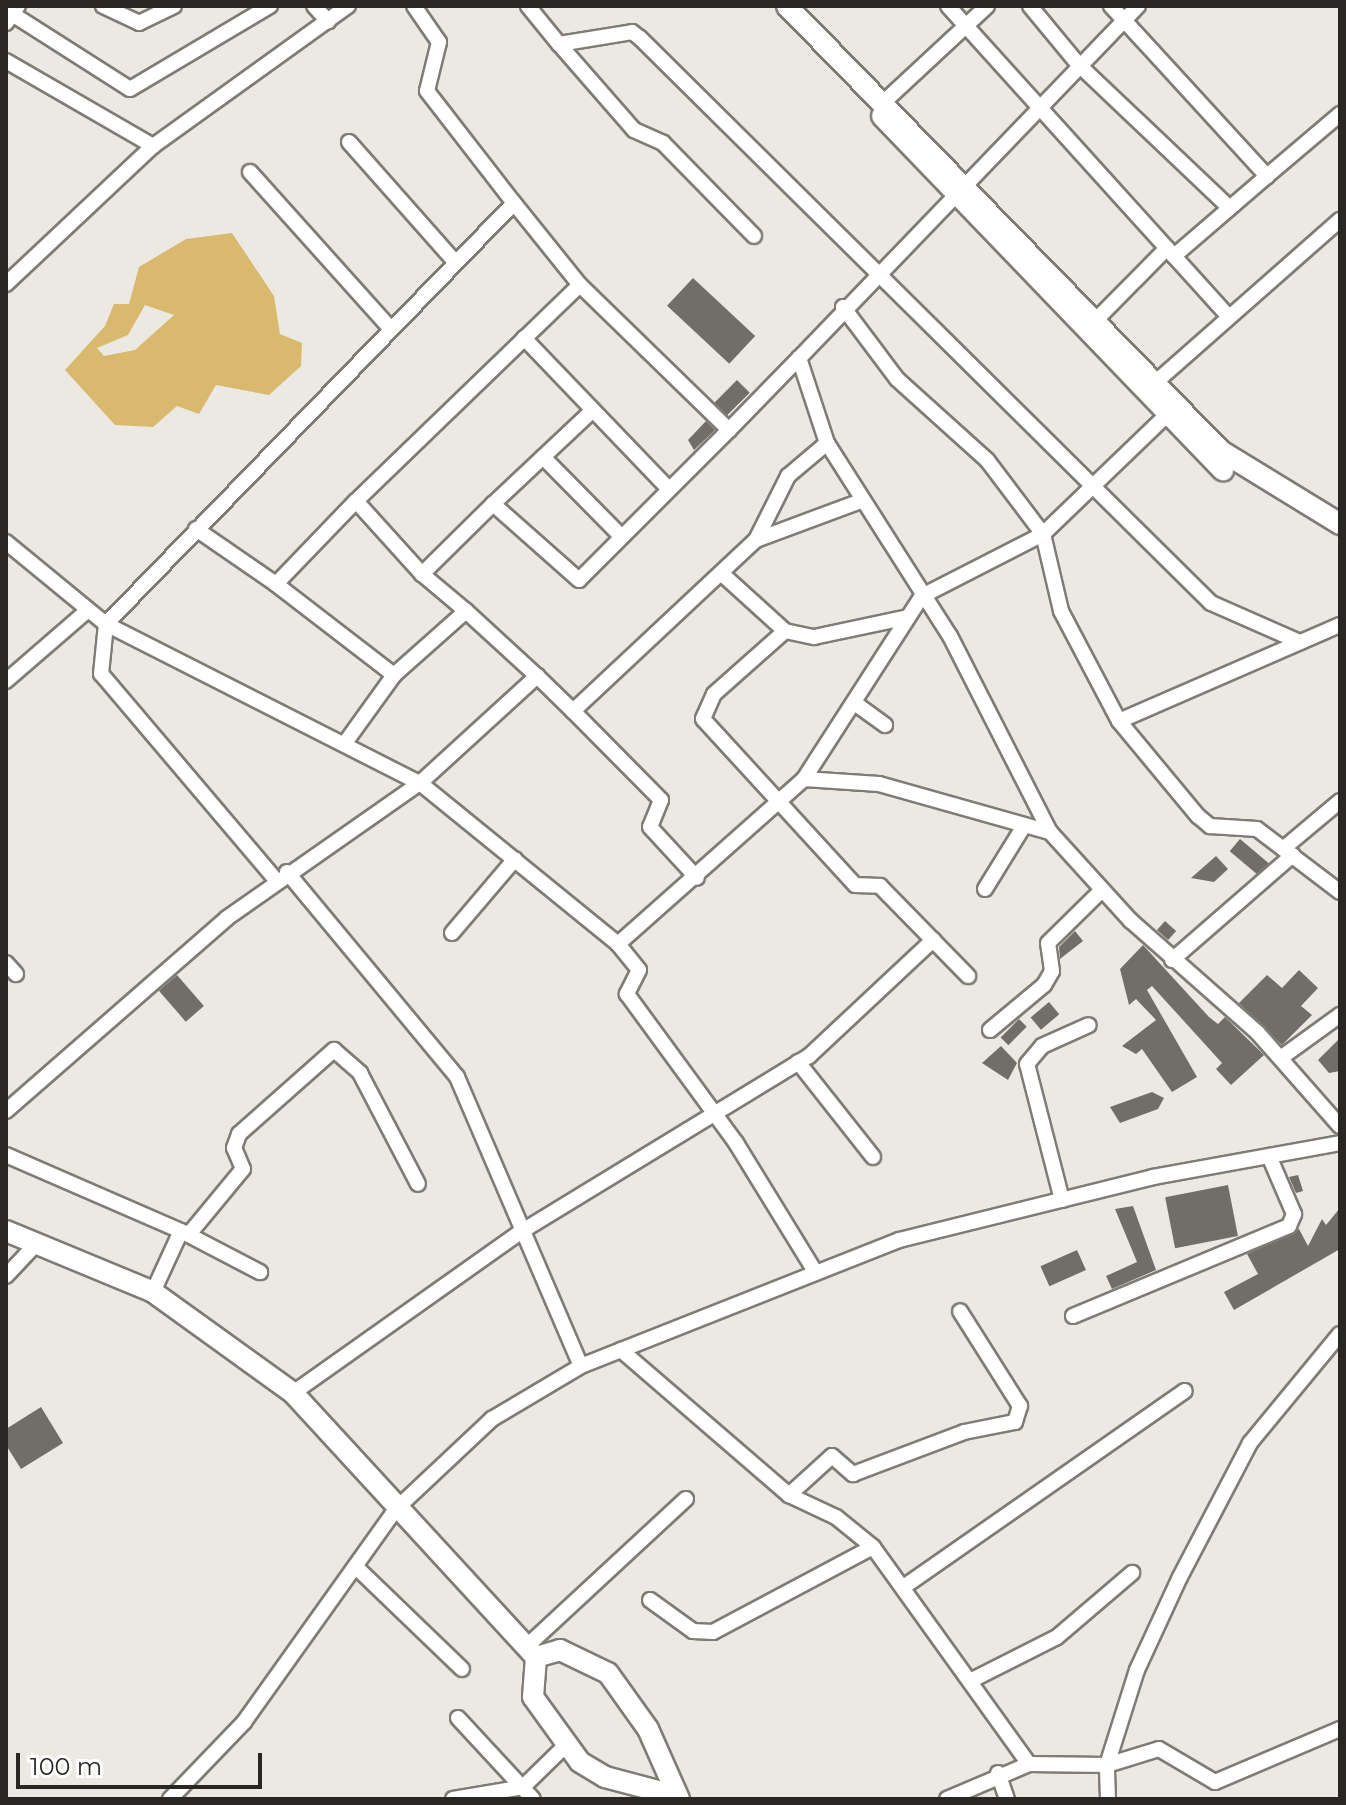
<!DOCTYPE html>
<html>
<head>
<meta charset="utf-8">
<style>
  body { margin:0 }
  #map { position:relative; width:1346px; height:1805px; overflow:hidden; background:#ece9e2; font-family:Montserrat,sans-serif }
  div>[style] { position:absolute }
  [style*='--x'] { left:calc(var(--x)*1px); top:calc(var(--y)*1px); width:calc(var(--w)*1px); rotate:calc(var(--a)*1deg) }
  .water>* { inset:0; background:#d9b96e }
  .building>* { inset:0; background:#716e68; transform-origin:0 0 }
  .roads { filter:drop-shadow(2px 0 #7f7c75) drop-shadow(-2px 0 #7f7c75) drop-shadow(0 2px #7f7c75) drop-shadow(0 -2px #7f7c75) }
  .street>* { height:14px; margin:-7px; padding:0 7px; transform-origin:7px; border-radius:7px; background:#fff }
  .secondary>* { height:20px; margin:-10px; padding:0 10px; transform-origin:10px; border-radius:10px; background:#fff }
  span { translate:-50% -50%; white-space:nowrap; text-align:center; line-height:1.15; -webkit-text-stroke:8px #fff; paint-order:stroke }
  .frame { position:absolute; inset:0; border:8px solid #282724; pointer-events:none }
  .scale { position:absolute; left:16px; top:1753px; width:246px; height:36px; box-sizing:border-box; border:4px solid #282724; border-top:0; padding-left:10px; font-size:24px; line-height:28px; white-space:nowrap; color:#282724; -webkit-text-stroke:6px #fff; paint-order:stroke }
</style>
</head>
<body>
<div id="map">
  <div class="water">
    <div style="clip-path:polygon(evenodd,232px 233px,274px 296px,280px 334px,302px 343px,301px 366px,269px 395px,216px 385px,199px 414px,177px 406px,153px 427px,115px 425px,65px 370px,105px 326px,114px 304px,129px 304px,139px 267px,186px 239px,232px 233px,145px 305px,174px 315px,135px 350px,104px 356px,97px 348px,128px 335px,145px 305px)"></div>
  </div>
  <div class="building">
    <div style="left:693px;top:278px;width:85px;height:38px;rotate:43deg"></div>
    <div style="left:737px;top:380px;width:18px;height:32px;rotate:45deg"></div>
    <div style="clip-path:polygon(706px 421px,715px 430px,694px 450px,688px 440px)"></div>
    <div style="left:1240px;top:839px;width:38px;height:16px;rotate:40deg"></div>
    <div style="clip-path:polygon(1216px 856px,1228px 869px,1214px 882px,1191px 878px)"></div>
    <div style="left:1165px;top:921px;width:15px;height:12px;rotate:42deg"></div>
    <div style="clip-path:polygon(1075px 931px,1083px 941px,1060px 959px,1059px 947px)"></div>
    <div style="clip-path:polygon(1143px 945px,1209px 1017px,1218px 1024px,1225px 1017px,1264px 1055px,1231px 1085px,1216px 1069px,1222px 1063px,1152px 986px,1147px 990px,1197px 1077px,1172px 1092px,1142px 1049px,1136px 1054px,1122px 1046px,1156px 1020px,1136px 999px,1129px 1005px,1120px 969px)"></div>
    <div style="clip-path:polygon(1299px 970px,1318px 988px,1301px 1006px,1312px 1015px,1282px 1045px,1239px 1003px,1267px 975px,1282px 988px)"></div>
    <div style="left:177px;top:975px;width:41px;height:24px;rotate:49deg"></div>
    <div style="left:1049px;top:1002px;width:16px;height:24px;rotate:50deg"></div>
    <div style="left:1019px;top:1019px;width:11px;height:26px;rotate:45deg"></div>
    <div style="clip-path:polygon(1340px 1038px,1340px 1071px,1329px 1073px,1318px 1060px)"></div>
    <div style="clip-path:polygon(1001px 1046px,1017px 1063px,1008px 1080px,982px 1063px)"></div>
    <div style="clip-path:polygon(1152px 1092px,1164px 1098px,1158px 1109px,1120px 1123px,1110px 1107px)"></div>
    <div style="clip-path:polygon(1298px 1175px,1303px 1191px,1296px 1193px,1289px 1177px)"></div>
    <div style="left:1228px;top:1185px;width:52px;height:64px;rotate:79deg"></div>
    <div style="clip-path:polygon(1133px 1206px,1156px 1270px,1112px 1289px,1106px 1276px,1137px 1262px,1115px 1209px)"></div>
    <div style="clip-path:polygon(1340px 1208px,1340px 1249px,1234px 1310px,1224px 1292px,1258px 1274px,1247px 1254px,1299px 1229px,1308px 1246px,1322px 1219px,1326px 1225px)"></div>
    <div style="left:1077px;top:1250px;width:22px;height:40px;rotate:66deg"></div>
    <div style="clip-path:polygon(41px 1407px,63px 1443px,21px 1469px,6px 1445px,6px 1429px)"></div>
  </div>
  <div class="roads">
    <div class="street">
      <div style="--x:103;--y:6;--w:40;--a:25"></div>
      <div style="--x:139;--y:23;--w:39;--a:-26"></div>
      <div style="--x:314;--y:6;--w:21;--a:47"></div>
      <div style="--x:414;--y:6;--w:44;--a:55.2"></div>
      <div style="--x:439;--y:42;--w:50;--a:103.8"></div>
      <div style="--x:427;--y:91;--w:142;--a:52.2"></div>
      <div style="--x:528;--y:6;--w:49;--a:50.8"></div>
      <div style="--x:559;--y:44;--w:74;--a:-9.3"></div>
      <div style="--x:632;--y:32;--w:10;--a:37"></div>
      <div style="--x:640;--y:38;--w:803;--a:44.7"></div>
      <div style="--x:1211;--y:603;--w:97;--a:23.7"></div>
      <div style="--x:948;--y:6;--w:415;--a:47.9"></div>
      <div style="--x:1030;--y:6;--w:75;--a:50.4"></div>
      <div style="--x:1078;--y:64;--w:209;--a:43.5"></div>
      <div style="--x:1111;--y:6;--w:231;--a:47.5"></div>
      <div style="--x:1267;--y:176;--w:123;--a:139.3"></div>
      <div style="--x:1138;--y:6;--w:489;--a:133.9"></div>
      <div style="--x:799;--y:358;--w:89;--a:71.8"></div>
      <div style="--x:827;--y:443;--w:229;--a:57.5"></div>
      <div style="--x:950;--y:636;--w:220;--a:63"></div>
      <div style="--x:1050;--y:832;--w:120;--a:47.7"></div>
      <div style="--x:1131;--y:921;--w:168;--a:41.4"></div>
      <div style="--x:1257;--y:1032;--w:125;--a:48.6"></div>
      <div style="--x:6;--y:10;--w:147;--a:32.5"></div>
      <div style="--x:130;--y:89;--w:163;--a:-30.7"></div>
      <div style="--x:6;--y:23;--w:21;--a:-55"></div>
      <div style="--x:559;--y:44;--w:114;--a:48.9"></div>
      <div style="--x:634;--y:130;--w:32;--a:24"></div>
      <div style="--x:663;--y:143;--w:130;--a:45.6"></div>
      <div style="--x:6;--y:61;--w:170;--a:30"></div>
      <div style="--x:886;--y:100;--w:138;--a:-42.9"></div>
      <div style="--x:349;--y:142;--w:160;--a:48.5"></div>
      <div style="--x:250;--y:172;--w:210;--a:48.1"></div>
      <div style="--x:1267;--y:176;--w:96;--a:-40.3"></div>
      <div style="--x:6;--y:284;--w:202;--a:-43.2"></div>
      <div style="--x:153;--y:146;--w:240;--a:-35.7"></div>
      <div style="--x:843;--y:307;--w:90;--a:53.1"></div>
      <div style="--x:897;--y:379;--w:121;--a:42"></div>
      <div style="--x:987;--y:460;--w:93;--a:52.9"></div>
      <div style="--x:1043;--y:534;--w:79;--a:76.8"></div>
      <div style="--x:1061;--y:611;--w:124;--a:62.2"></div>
      <div style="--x:1119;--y:721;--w:124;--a:50.3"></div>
      <div style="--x:1198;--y:816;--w:16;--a:40"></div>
      <div style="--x:1210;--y:826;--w:47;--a:3.7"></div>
      <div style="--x:1257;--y:829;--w:104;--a:37.2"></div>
      <div style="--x:1096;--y:320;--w:101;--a:-45.4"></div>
      <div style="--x:524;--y:338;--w:209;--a:46.2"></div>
      <div style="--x:1148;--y:389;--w:256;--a:-41.4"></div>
      <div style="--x:729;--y:430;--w:100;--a:-45.8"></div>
      <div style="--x:543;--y:457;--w:112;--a:45.4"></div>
      <div style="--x:356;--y:501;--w:311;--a:-44"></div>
      <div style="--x:580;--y:285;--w:208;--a:44.2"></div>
      <div style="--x:729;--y:430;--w:212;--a:135"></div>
      <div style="--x:579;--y:580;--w:115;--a:-138.5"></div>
      <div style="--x:493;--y:504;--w:100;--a:135.4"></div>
      <div style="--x:493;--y:504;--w:137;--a:-43.2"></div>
      <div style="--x:196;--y:529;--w:97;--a:34.5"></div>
      <div style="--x:756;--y:540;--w:112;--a:-20.4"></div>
      <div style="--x:6;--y:542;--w:129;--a:39.4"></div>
      <div style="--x:106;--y:624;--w:352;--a:26.9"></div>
      <div style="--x:420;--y:783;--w:255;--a:39.1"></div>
      <div style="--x:618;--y:944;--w:33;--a:51"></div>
      <div style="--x:639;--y:970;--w:27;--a:117"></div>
      <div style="--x:627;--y:994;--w:185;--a:53.8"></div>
      <div style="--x:736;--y:1143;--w:149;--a:58.4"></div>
      <div style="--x:721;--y:573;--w:86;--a:42.2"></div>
      <div style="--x:785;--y:631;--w:30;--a:12"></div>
      <div style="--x:814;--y:637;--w:96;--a:-12"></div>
      <div style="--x:466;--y:611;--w:96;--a:138.4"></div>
      <div style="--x:394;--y:675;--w:149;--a:-142.4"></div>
      <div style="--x:276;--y:584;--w:115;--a:-46.1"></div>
      <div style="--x:356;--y:501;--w:98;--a:47.9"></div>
      <div style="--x:422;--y:574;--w:57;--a:40.1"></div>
      <div style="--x:466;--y:611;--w:96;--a:42.5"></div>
      <div style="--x:785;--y:631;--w:95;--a:138.4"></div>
      <div style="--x:714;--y:694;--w:27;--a:114"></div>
      <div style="--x:703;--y:719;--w:225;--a:47.5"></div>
      <div style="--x:855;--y:885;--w:25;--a:2"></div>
      <div style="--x:880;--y:886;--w:126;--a:45.6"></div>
      <div style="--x:6;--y:681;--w:108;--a:-40.9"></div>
      <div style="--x:856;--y:704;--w:36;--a:36"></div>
      <div style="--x:573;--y:711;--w:125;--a:45.3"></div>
      <div style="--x:661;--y:800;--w:29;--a:112"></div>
      <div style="--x:650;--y:827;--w:69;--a:47.3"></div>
      <div style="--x:1119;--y:721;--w:241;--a:-23.5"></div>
      <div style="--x:345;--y:743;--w:84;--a:-54.2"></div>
      <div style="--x:804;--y:779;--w:75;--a:3.8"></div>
      <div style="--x:879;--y:784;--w:178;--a:15.7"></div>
      <div style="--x:1284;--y:848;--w:73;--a:-40"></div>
      <div style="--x:287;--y:872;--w:266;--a:50.3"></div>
      <div style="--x:457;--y:1077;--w:314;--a:66.8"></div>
      <div style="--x:276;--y:880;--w:270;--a:-130.3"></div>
      <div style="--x:101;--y:674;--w:50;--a:-84.3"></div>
      <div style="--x:106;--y:624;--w:586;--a:-45.9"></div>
      <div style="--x:514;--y:203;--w:105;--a:51.2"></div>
      <div style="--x:985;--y:889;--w:70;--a:-58.3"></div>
      <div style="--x:452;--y:933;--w:97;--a:-49.6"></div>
      <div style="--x:618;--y:944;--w:249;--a:-41.6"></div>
      <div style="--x:804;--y:779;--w:218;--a:-57.2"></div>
      <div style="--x:922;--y:596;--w:136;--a:-27.1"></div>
      <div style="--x:1043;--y:534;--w:180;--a:-43.9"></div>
      <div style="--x:1172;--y:960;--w:160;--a:-41"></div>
      <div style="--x:6;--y:963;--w:15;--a:48"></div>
      <div style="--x:990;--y:1030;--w:70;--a:-39.8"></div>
      <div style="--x:1044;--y:985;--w:16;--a:-60"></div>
      <div style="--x:1052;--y:971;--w:28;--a:-98"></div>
      <div style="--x:1048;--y:943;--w:76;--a:-44.5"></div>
      <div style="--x:1282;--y:1057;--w:72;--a:-35.9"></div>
      <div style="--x:798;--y:1062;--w:121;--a:51.7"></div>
      <div style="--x:6;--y:1111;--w:293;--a:-41.1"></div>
      <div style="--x:227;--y:918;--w:236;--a:-35"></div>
      <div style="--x:420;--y:783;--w:159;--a:-42.4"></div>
      <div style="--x:537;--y:676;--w:50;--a:44.2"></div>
      <div style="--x:573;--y:711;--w:250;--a:-43.1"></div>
      <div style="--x:756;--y:540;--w:72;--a:-63.4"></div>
      <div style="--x:788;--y:476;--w:51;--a:-40.2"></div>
      <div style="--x:6;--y:1155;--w:191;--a:23.5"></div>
      <div style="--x:181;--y:1231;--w:67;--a:114.7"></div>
      <div style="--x:1062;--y:1200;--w:140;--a:-104.4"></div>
      <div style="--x:1027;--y:1064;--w:23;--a:-50"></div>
      <div style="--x:1042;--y:1046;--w:51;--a:-24.1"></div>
      <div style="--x:183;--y:1232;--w:87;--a:27.5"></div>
      <div style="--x:190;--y:1233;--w:83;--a:-50.4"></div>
      <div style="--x:243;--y:1169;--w:23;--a:-113"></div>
      <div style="--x:234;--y:1148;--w:15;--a:-70"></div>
      <div style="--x:239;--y:1134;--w:127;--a:-41.5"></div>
      <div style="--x:334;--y:1050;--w:35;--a:41"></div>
      <div style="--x:360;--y:1073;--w:125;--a:62.4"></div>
      <div style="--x:6;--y:1276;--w:44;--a:-46.8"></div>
      <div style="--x:1073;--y:1316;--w:234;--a:-22.6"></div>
      <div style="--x:1289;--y:1226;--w:13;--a:-67"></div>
      <div style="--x:1294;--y:1214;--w:63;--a:-113.3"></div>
      <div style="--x:621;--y:1350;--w:222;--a:40.8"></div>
      <div style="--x:789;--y:1495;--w:52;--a:25.1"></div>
      <div style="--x:836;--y:1517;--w:48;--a:39"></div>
      <div style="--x:873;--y:1547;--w:267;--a:54.3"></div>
      <div style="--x:1029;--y:1764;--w:78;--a:0.7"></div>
      <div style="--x:1107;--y:1765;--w:54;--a:-17.1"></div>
      <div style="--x:1159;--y:1749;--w:65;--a:30.5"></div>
      <div style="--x:1215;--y:1782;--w:136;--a:-23"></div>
      <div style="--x:293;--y:1393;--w:277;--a:-35.3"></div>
      <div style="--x:519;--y:1233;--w:340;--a:-31.4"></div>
      <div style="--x:809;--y:1056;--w:170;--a:-43.1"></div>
      <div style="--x:789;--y:1495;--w:58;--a:-42.2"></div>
      <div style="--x:832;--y:1456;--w:28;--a:41"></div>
      <div style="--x:853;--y:1474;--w:119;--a:-20.7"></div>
      <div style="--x:964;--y:1432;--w:52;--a:-11.1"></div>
      <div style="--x:1015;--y:1422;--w:17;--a:-73"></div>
      <div style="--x:1020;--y:1406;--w:112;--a:-122.3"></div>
      <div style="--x:356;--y:1567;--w:147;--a:43.9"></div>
      <div style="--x:905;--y:1586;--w:341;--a:-34.9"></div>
      <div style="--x:650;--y:1600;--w:53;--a:35.8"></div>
      <div style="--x:693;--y:1631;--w:20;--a:3"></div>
      <div style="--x:713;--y:1632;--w:181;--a:-28"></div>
      <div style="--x:526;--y:1647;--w:218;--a:-42.8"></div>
      <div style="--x:970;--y:1681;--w:97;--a:-26.8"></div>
      <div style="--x:1057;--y:1637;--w:99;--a:-40.5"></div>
      <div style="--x:458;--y:1718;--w:110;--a:47.2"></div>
      <div style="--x:998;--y:1773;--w:28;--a:71"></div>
      <div style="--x:170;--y:1799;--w:107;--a:-46.1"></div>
      <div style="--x:244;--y:1722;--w:262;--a:-54.5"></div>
      <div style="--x:396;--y:1509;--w:132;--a:-43.2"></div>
      <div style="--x:492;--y:1419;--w:104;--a:-30.8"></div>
      <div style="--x:581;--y:1366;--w:342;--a:-21.6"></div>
      <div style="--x:899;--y:1240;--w:262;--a:-13.9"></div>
      <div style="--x:1153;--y:1177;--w:190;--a:-10.3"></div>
      <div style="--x:453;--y:1799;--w:71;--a:-9.7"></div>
      <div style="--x:523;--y:1787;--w:59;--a:-44.3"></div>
      <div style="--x:947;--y:1799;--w:89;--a:-23.1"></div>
      <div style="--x:1108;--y:1799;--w:34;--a:-92"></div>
      <div style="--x:1107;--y:1765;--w:100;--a:-72.5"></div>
      <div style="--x:1137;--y:1670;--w:102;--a:-65.2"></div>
      <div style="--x:1180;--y:1577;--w:151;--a:-62.4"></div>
      <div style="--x:1250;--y:1443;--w:141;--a:-50.5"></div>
    </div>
    <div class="secondary">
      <div style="--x:787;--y:6;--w:622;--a:45.72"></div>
      <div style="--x:1221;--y:451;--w:140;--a:31.5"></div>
      <div style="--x:882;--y:116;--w:492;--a:46.1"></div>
      <div style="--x:6;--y:1231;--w:159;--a:22.5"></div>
      <div style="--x:153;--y:1292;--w:173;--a:35.8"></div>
      <div style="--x:293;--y:1393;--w:359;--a:47.4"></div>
      <div style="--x:536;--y:1657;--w:25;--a:-16"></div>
      <div style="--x:560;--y:1650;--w:53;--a:25.6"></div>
      <div style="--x:608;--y:1673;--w:69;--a:54.5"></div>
      <div style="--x:648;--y:1729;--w:77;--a:66.1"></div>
      <div style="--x:536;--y:1657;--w:40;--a:94.3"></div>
      <div style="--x:533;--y:1697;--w:80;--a:54.1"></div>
      <div style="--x:580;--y:1762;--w:29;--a:31"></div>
      <div style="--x:605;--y:1777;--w:74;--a:14.8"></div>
    </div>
  </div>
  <div class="frame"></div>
  <div class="scale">100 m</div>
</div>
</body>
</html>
